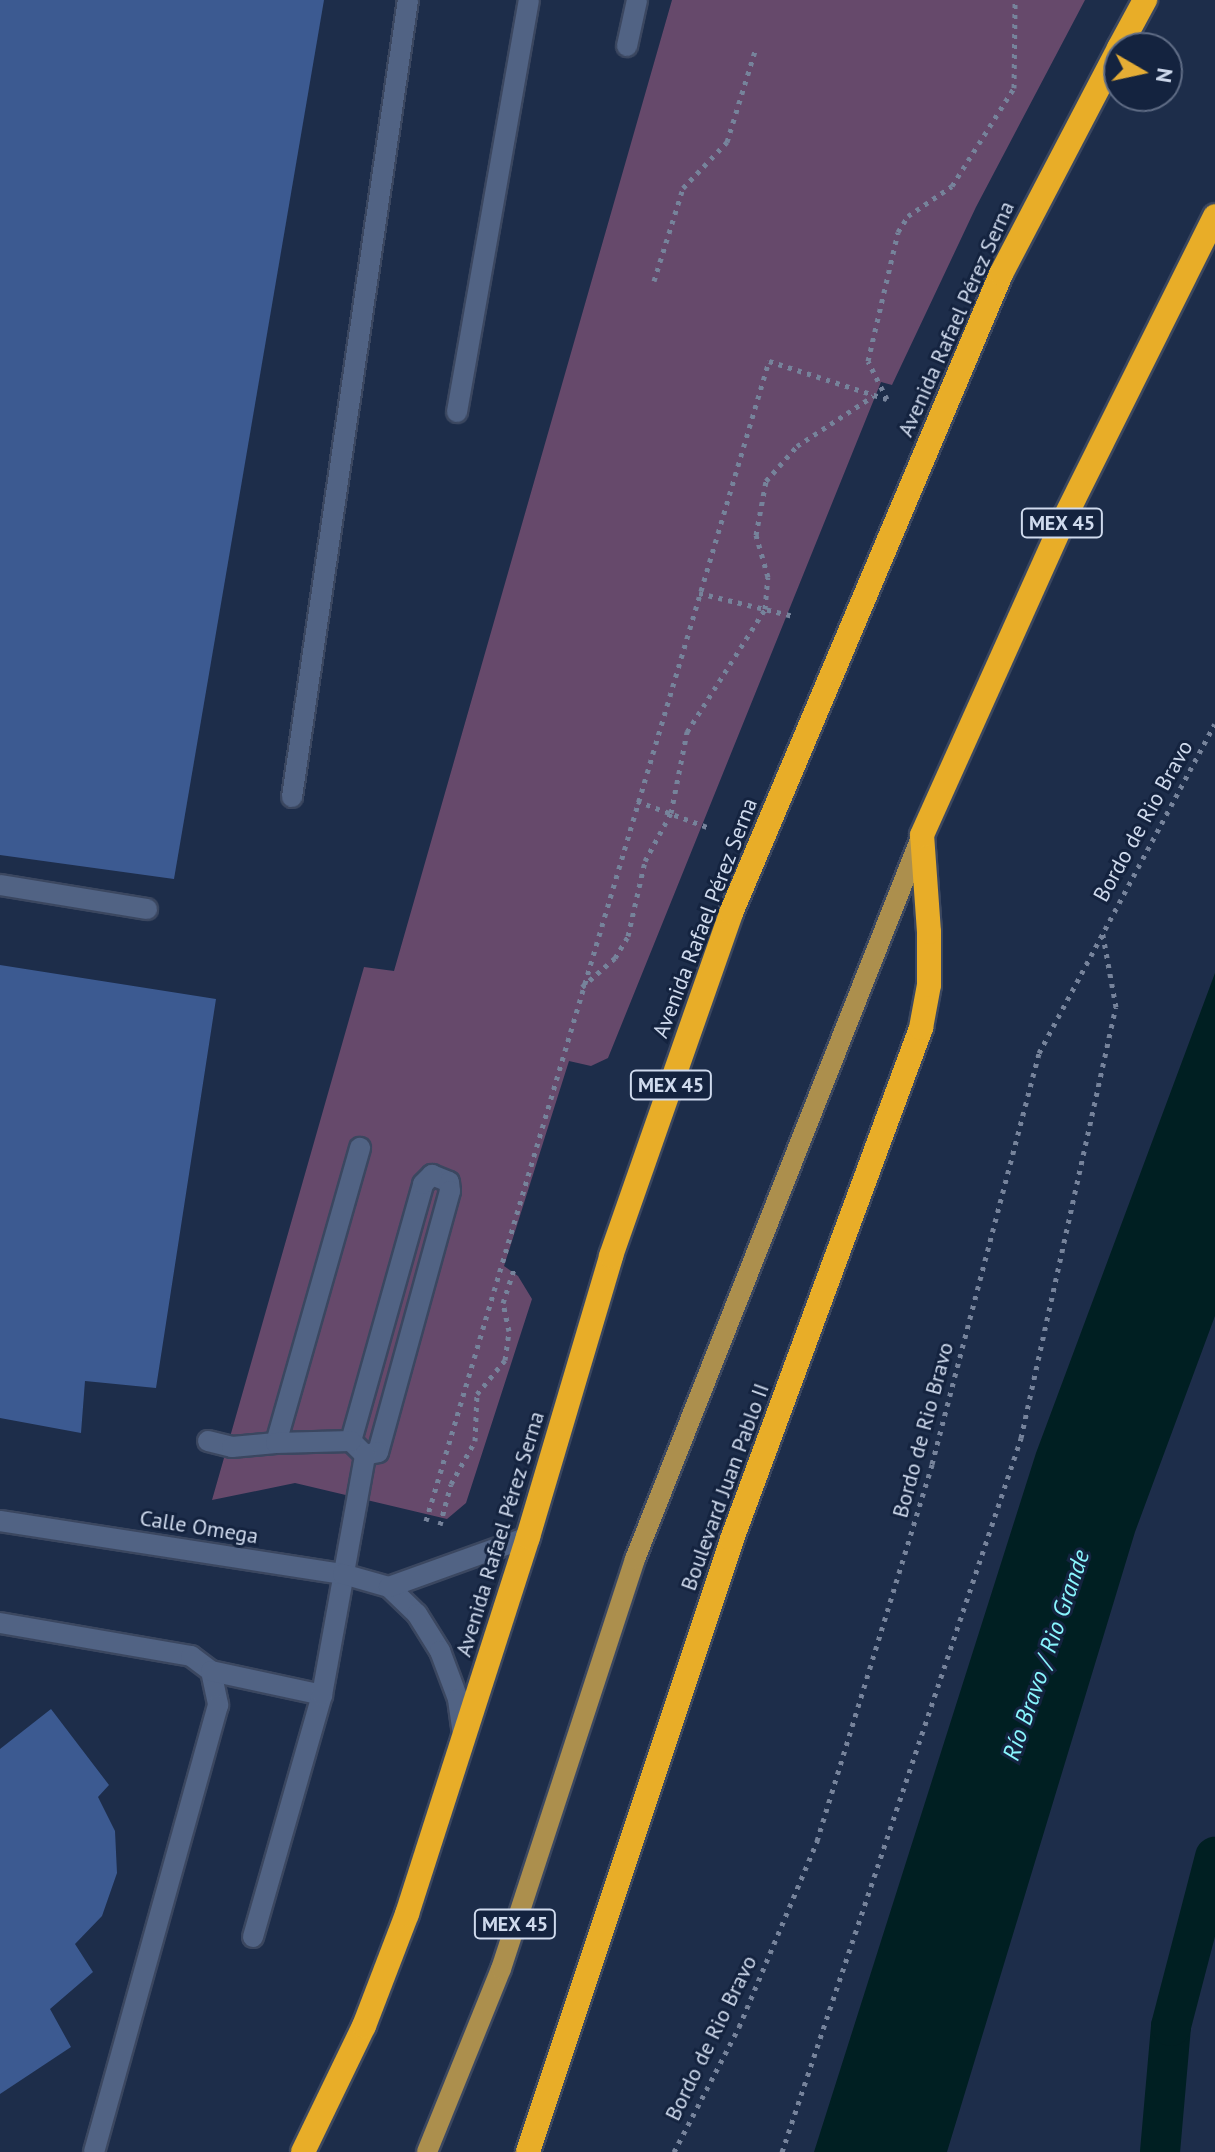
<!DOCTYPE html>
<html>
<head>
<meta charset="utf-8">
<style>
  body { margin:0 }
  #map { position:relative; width:1215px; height:2152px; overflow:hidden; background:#1d2d4a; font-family:"PT Sans",sans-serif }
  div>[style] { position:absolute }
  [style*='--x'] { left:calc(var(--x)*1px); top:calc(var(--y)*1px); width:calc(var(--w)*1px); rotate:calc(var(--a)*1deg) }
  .green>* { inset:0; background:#66496b }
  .water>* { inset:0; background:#001f22 }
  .canal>* { height:40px; margin:-20px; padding:0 20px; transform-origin:20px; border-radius:20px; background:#001f22 }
  .building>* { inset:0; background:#3c5a91 }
  .path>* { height:5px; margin-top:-2.5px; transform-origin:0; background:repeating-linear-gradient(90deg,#76839b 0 4px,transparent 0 10px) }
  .roads { filter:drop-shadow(2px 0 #3b4760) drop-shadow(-2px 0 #3b4760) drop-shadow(0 2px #3b4760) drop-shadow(0 -2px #3b4760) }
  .lane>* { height:20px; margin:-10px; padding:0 10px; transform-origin:10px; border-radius:10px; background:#516384 }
  .street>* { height:20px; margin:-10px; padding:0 10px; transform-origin:10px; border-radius:10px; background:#516384 }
  .primary>* { height:20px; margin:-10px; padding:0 10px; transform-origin:10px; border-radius:10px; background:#ac8f4d }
  .highway>* { height:24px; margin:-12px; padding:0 12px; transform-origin:12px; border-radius:12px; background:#e8ad28 }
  span { translate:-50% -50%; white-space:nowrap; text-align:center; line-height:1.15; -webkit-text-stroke:6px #14233f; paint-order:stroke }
  .shield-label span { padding:2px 6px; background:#14233f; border:2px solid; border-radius:6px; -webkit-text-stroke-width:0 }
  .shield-label { font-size:20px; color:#cfdaed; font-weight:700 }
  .street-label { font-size:22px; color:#cfdaed }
  .water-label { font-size:24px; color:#89f6fe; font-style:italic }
  .north { position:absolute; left:1103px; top:32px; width:80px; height:80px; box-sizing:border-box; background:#14233f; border:2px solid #5f6c85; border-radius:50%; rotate:99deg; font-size:22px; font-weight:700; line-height:32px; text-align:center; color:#cfdaed }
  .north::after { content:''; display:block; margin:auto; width:28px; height:36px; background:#e5ad35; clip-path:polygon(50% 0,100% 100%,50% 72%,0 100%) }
</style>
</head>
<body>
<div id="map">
  <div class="green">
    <div style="clip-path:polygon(672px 0,1085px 0,976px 207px,892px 385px,881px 382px,608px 1058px,591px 1066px,569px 1061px,504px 1266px,518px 1276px,532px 1299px,466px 1503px,447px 1519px,295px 1483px,212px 1500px,364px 967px,394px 971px)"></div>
  </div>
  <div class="water">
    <div style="clip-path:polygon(1215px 973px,1215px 1316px,1135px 1532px,947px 2152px,814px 2152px,1036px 1453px)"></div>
  </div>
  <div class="canal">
    <div style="--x:1160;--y:2152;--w:126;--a:-85"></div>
    <div style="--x:1171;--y:2026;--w:175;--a:-75.4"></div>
  </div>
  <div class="building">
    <div style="clip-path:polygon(0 0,324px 0,174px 879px,0 855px)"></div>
    <div style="clip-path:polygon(0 965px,216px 999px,156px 1388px,85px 1381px,81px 1433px,0 1418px)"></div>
    <div style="clip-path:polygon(51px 1709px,109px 1785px,98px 1797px,115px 1831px,117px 1873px,102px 1916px,75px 1944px,93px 1972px,50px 2009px,71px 2047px,0 2094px,0 1749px)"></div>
  </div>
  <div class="path">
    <div style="--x:654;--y:281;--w:97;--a:-72.7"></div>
    <div style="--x:683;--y:188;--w:64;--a:-46.3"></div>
    <div style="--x:727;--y:142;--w:98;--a:-72.9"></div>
    <div style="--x:887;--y:399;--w:42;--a:-116.6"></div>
    <div style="--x:868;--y:361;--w:132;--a:-76.9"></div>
    <div style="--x:898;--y:232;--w:19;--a:-58"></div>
    <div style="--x:908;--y:216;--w:53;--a:-34.3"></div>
    <div style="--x:952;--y:186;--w:116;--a:-57.7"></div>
    <div style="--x:1014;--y:88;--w:88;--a:-89.3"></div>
    <div style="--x:699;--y:593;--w:97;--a:13.7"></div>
    <div style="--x:637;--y:801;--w:78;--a:20.3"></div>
    <div style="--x:582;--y:987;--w:44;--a:-41.3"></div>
    <div style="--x:615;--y:958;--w:26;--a:-59"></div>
    <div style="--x:628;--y:936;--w:77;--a:-77.2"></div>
    <div style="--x:645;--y:861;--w:55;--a:-61.6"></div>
    <div style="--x:671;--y:813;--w:83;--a:-78.8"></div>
    <div style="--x:687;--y:732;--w:146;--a:-57.6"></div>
    <div style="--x:765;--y:609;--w:32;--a:-85"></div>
    <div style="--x:768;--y:577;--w:44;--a:-105.9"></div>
    <div style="--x:756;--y:535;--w:55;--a:-79.5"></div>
    <div style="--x:766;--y:481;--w:47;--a:-48.5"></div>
    <div style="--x:797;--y:446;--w:91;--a:-33.3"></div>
    <div style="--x:426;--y:1521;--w:1210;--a:-73.53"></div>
    <div style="--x:769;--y:361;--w:124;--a:17.9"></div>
    <div style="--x:440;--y:1525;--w:42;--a:-75"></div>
    <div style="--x:451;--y:1484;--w:49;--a:-60.8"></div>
    <div style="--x:475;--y:1441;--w:47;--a:-87.6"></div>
    <div style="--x:477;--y:1394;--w:44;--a:-50.5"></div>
    <div style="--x:505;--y:1360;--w:29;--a:-82"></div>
    <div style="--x:509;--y:1331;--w:29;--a:-102"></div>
    <div style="--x:503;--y:1303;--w:39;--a:-72"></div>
    <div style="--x:674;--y:2152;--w:141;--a:-62.5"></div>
    <div style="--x:739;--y:2027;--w:202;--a:-67.2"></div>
    <div style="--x:817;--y:1841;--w:394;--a:-73"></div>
    <div style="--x:932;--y:1464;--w:425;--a:-75.4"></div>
    <div style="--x:1039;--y:1053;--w:373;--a:-61.9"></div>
    <div style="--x:782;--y:2152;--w:753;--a:-71.49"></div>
    <div style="--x:1021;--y:1438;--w:441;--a:-77.6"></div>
    <div style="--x:1116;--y:1007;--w:78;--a:-100.3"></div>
  </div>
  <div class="roads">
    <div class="lane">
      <div style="--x:627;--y:46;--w:47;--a:-77.7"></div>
      <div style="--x:457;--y:412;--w:418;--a:-80.1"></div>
      <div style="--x:292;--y:797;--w:805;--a:-81.72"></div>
      <div style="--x:0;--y:885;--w:149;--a:9.3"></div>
      <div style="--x:432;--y:1175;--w:18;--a:22"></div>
      <div style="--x:449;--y:1182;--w:9;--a:84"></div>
      <div style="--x:450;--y:1191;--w:271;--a:105.4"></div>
      <div style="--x:378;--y:1452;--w:13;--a:167"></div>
      <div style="--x:365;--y:1455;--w:20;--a:-135"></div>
      <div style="--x:351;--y:1441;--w:267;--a:-74.3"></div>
      <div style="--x:423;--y:1184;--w:13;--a:-45"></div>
      <div style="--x:208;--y:1441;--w:25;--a:14"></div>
      <div style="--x:232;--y:1447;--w:44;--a:-5.2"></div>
      <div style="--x:276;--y:1443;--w:307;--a:-74.1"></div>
      <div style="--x:276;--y:1443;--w:75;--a:-1.5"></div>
      <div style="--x:0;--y:1623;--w:194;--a:9.8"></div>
      <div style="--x:191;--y:1656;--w:25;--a:37"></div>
      <div style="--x:211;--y:1671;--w:35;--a:78"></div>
      <div style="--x:218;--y:1705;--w:464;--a:105.5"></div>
      <div style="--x:211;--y:1671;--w:114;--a:12.2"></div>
      <div style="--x:253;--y:1937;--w:252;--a:-74.1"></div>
      <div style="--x:322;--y:1695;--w:244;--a:-79.8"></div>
    </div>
    <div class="street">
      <div style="--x:0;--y:1521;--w:347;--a:8.8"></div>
      <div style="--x:343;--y:1574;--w:48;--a:15.8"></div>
      <div style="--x:389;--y:1587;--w:39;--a:44"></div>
      <div style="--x:417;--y:1614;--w:44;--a:58.1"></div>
      <div style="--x:440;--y:1651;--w:51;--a:69.4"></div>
      <div style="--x:458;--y:1699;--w:35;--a:82"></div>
      <div style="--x:389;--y:1587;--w:148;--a:-19.8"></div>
    </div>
    <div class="primary">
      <div style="--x:427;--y:2152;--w:197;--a:-68"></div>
      <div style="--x:501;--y:1969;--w:431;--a:-71.9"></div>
      <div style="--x:635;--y:1559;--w:779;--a:-68.38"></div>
    </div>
    <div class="highway">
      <div style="--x:1119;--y:48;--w:55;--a:-61.6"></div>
      <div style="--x:303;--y:2152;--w:140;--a:-64.2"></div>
      <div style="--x:364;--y:2026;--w:120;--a:-69"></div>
      <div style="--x:407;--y:1914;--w:396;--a:-72.2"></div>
      <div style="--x:528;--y:1537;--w:293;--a:-73.5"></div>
      <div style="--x:611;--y:1256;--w:363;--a:-70.7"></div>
      <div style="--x:731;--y:913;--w:694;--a:-67.09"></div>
      <div style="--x:1001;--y:274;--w:255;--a:-62.4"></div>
      <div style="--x:528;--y:2152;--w:646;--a:-71.59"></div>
      <div style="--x:732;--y:1539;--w:545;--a:-69.7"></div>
      <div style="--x:921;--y:1028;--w:44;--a:-79.5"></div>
      <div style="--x:929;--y:985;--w:53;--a:-90"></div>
      <div style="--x:929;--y:932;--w:97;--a:-94.1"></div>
      <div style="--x:922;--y:835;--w:349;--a:-65.8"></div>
      <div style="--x:1065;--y:517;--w:336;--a:-63.5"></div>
    </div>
  </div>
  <div class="shield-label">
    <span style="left:1062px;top:523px">MEX 45</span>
    <span style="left:671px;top:1085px">MEX 45</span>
    <span style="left:515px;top:1924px">MEX 45</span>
  </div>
  <div class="street-label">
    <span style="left:956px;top:319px;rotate:-66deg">Avenida Rafael Pérez Serna</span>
    <span style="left:1143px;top:821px;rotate:-61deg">Bordo de Rio Bravo</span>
    <span style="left:705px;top:918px;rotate:-69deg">Avenida Rafael Pérez Serna</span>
    <span style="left:923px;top:1430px;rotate:-75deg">Bordo de Rio Bravo</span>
    <span style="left:725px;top:1487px;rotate:-70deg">Boulevard Juan Pablo II</span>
    <span style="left:199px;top:1527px;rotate:9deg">Calle Omega</span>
    <span style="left:500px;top:1534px;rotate:-73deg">Avenida Rafael Pérez Serna</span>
    <span style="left:711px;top:2038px;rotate:-64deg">Bordo de Rio Bravo</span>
  </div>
  <div class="water-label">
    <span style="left:1046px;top:1655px;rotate:-71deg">Río Bravo / Rio Grande</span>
  </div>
  <div class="north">N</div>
</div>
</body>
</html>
